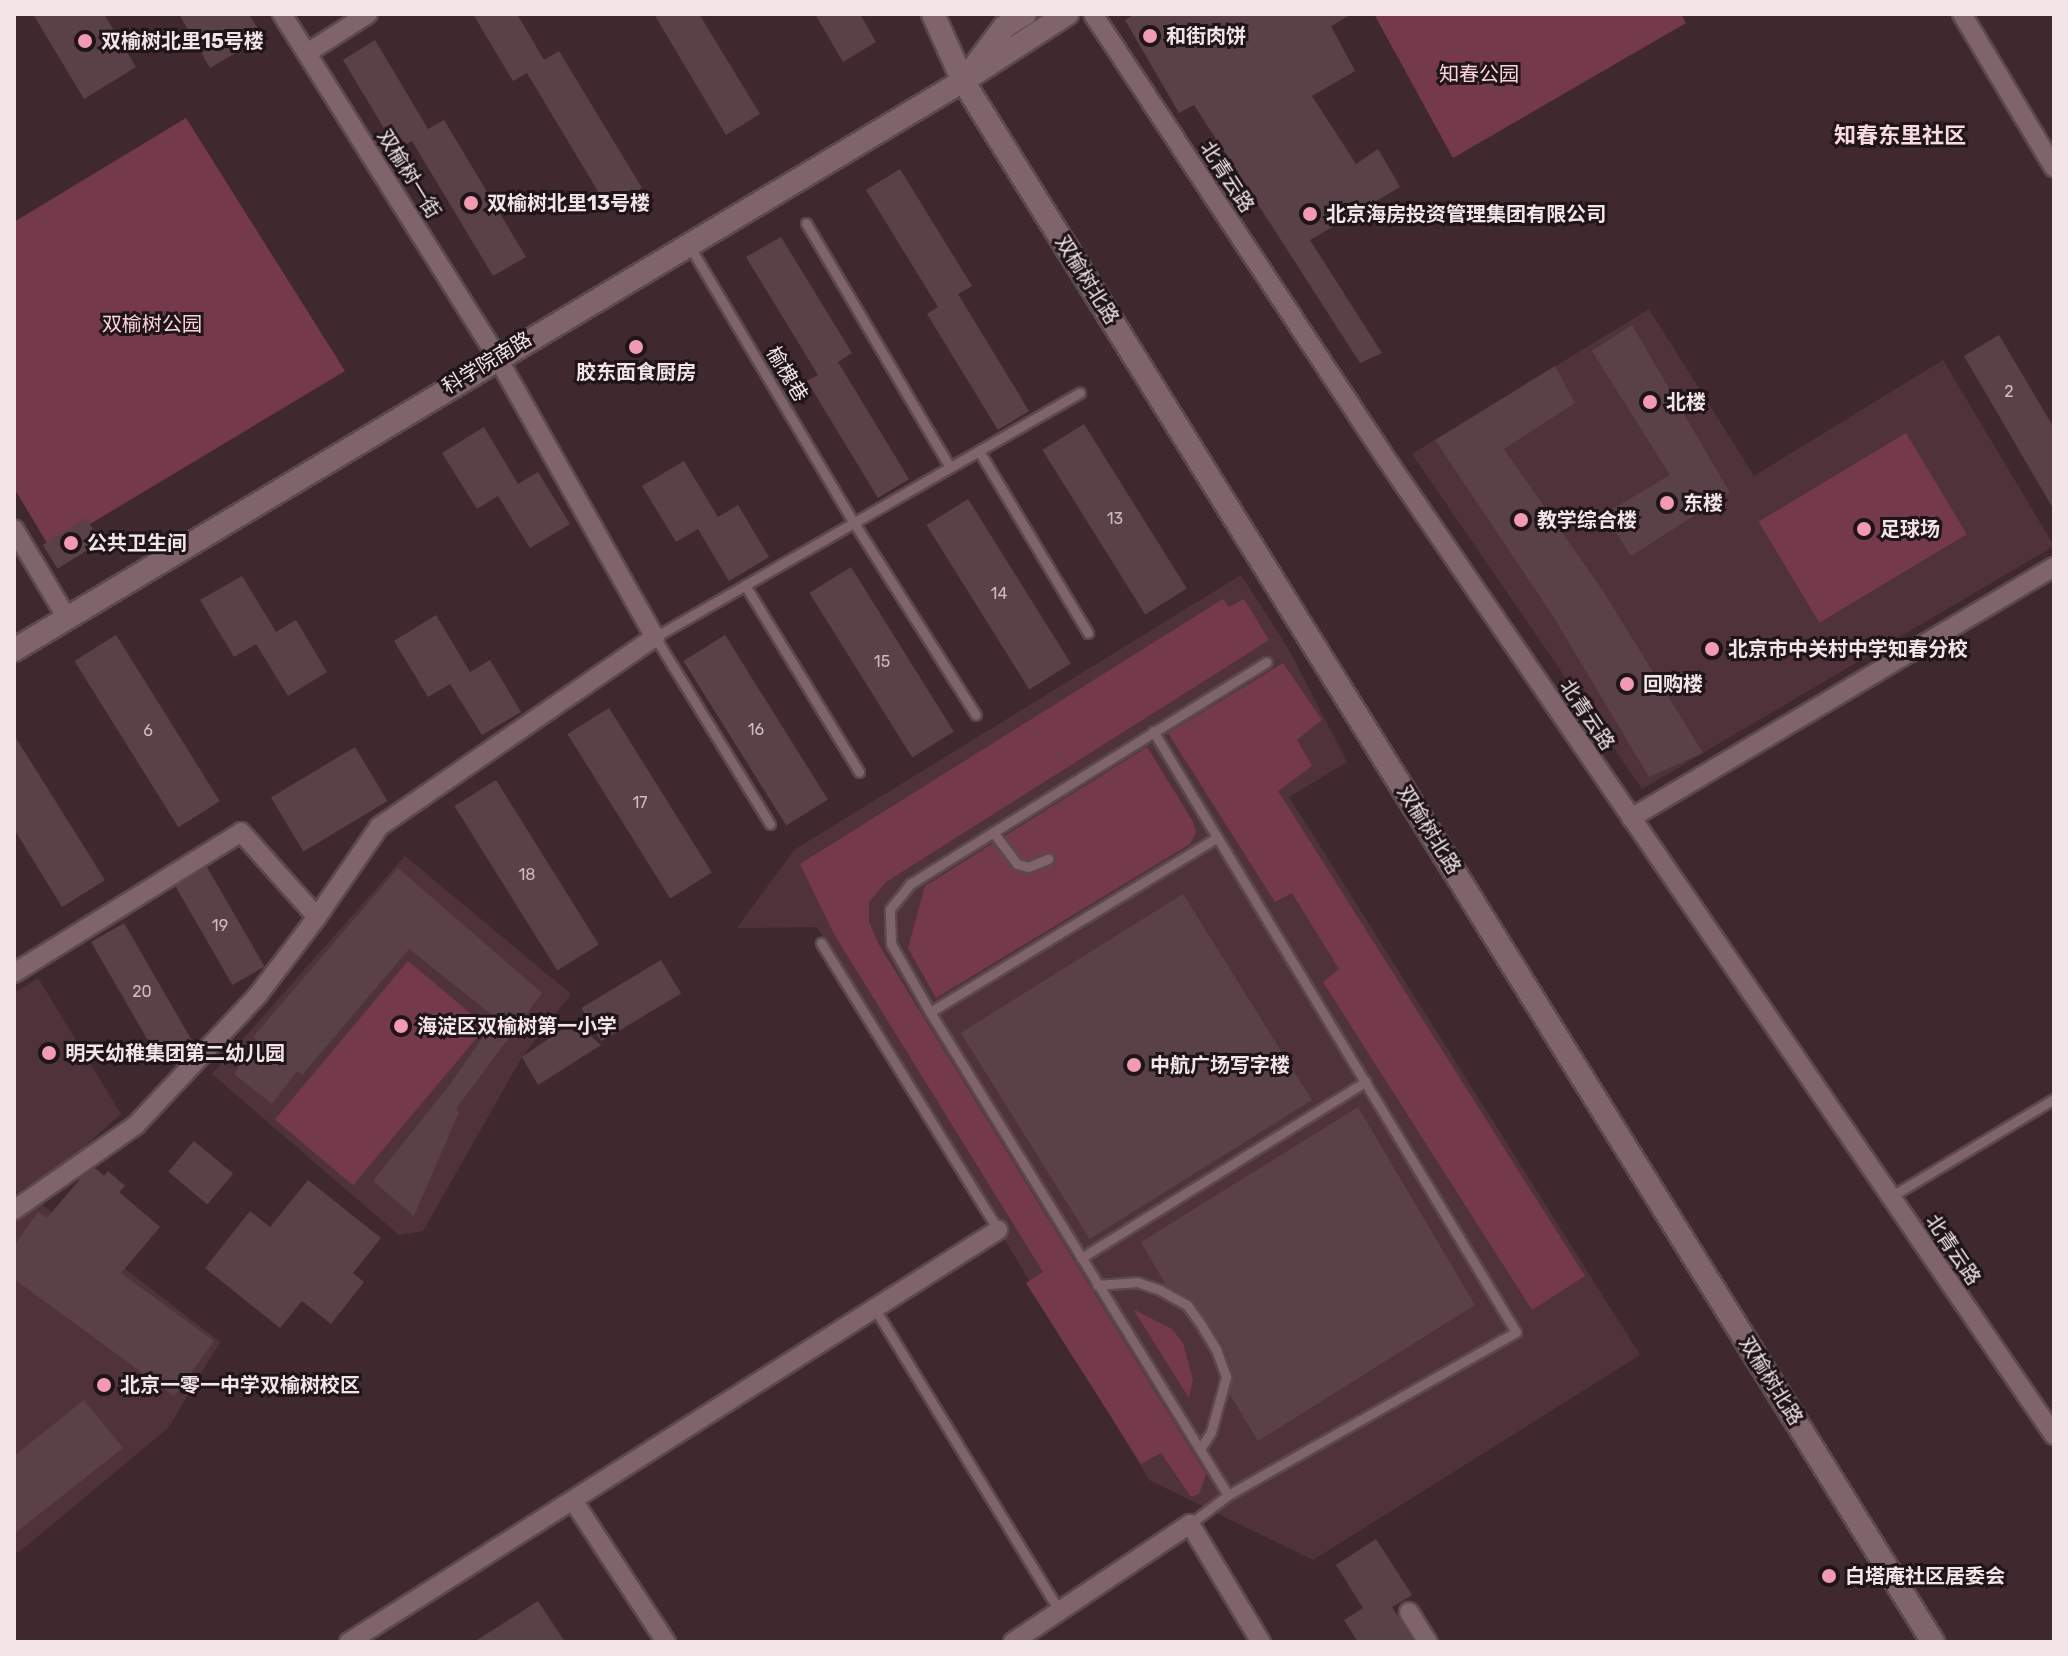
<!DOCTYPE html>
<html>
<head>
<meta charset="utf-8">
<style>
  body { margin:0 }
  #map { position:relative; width:2068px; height:1656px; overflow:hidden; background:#3f292f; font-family:Rubik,"Noto Sans SC",sans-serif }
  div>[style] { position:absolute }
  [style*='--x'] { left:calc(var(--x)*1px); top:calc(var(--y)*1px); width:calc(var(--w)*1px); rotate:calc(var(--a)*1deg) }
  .built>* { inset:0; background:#50333a }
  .green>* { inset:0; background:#74394a; transform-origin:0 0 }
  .building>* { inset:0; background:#594147; transform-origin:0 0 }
  .roads { filter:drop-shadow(2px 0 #5b494d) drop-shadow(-2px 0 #5b494d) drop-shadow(0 2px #5b494d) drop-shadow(0 -2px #5b494d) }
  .service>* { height:9px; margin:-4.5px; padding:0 4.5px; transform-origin:4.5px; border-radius:4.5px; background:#7f656b }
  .minor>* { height:18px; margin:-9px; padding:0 9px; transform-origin:9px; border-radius:9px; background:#7f656b }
  .tertiary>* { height:22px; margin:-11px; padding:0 11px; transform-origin:11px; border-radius:11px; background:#7f656b }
  .dots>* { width:22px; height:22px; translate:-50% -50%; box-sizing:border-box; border:4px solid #1f1518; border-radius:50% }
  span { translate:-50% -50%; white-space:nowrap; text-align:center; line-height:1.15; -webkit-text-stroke:6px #1f1518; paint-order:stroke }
  .number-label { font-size:16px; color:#ccbbbf }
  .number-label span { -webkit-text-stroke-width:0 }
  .poi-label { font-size:20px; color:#f3e4e7; font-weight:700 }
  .left { translate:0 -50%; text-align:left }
  .park-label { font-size:20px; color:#fbd2db }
  .street-label { font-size:20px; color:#f3e4e7 }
  .neighbourhood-label { font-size:22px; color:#f8dbe1; font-weight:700 }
  .frame { position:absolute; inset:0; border:16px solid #f3e4e7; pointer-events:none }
</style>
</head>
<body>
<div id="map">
  <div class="built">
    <div style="clip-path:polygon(1649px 309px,1754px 476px,1943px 360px,2054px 546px,1642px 789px,1412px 454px)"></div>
    <div style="clip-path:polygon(1241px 575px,1288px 648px,1347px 762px,1289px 797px,1640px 1355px,1313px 1560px,1149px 1480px,817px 927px,737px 928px,794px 850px)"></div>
    <div style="clip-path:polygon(405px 856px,571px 994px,522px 1057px,423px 1231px,399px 1235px,212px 1074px)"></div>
    <div style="clip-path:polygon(38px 978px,121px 1114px,67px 1162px,14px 1194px,14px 993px)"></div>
    <div style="clip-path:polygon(36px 1200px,220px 1342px,168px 1428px,18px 1553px,14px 1549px,14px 1214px)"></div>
  </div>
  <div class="green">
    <div style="clip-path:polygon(1374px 14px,1681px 14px,1686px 23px,1453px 158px)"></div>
    <div style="clip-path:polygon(186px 118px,345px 371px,50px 548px,14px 488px,14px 222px)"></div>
    <div style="left:1906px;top:433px;width:118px;height:172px;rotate:59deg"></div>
    <div style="clip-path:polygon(1223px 599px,1229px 607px,1244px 599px,1269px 640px,886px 882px,869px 902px,869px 922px,879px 945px,1206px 1474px,1199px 1494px,1191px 1497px,1161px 1453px,1141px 1464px,1026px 1283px,1043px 1272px,834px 934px,800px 864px)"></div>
    <div style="clip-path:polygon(1283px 663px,1322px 720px,1297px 740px,1312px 766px,1278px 791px,1585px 1276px,1532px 1310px,1323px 982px,1339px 969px,1292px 893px,1275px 902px,1168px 733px)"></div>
    <div style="clip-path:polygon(1147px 747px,1192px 820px,1196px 832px,1190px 844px,936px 998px,908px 948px,925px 886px)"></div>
    <div style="left:408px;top:961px;width:102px;height:207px;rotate:40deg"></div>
    <div style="clip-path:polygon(1133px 1309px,1172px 1329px,1183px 1343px,1193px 1380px,1189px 1398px)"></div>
  </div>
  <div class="building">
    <div style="clip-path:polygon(33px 14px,104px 14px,136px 67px,84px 99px)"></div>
    <div style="clip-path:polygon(179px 14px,249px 14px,263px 37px,210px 68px)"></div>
    <div style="clip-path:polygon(473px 14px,517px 14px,544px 60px,559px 51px,642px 188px,608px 208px,527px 73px,513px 81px)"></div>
    <div style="clip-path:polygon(654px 14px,699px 14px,760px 114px,726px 135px)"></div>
    <div style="clip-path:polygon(815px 14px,860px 14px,876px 42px,843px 62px)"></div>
    <div style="clip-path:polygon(1135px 14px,1352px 14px,1331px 26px,1355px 71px,1312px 96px,1356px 164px,1378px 149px,1400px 187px,1310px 240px,1382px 353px,1360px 363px,1194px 105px,1179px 113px,1125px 20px)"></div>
    <div style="clip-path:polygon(375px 40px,428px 129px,444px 120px,526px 257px,493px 276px,412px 141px,397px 150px,343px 60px)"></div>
    <div style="clip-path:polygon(900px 169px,972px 286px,958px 294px,1029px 411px,998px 430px,927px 314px,938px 307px,866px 190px)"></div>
    <div style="clip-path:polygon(781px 237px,852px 353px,838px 362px,909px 479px,878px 498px,807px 381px,818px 375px,746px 257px)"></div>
    <div style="clip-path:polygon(1632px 325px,1730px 493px,1631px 556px,1604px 514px,1670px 475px,1592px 351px)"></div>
    <div style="clip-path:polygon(1999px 335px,2054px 428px,2054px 510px,1964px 356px)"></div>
    <div style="clip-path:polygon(1555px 366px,1575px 403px,1504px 449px,1603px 591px,1703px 753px,1649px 777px,1553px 616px,1435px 440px)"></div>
    <div style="left:1084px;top:424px;width:194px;height:49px;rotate:58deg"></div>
    <div style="clip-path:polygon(484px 427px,518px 484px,538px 472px,570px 524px,530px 548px,498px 496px,477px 509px,442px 453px)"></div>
    <div style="clip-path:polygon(684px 461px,718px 517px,738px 505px,769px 557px,729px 581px,698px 529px,676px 542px,642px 486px)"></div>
    <div style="left:968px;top:499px;width:194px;height:49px;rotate:58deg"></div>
    <div style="left:86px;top:518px;width:28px;height:51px;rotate:58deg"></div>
    <div style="left:851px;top:567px;width:194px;height:49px;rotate:58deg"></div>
    <div style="clip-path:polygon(242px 576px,276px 632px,296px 620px,327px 672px,288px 696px,256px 644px,234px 657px,200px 600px)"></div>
    <div style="clip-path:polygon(436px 615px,470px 672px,490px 660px,521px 712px,482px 735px,450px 684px,428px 697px,394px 641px)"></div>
    <div style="left:116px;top:635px;width:196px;height:49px;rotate:58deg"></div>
    <div style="left:725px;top:635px;width:194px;height:49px;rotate:58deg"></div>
    <div style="left:609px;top:708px;width:194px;height:49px;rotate:58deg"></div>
    <div style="clip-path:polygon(14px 735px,105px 880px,62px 907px,14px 829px)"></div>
    <div style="left:355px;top:747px;width:63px;height:98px;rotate:59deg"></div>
    <div style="left:496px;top:780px;width:194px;height:49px;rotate:58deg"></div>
    <div style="left:207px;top:867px;width:115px;height:37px;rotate:60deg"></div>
    <div style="clip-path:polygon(398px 868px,542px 993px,456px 1109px,459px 1112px,414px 1216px,373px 1181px,451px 1083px,496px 1018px,409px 949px,302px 1075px,297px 1071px,272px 1104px,234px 1074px,258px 1041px,253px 1037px)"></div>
    <div style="left:1183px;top:894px;width:243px;height:262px;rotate:58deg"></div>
    <div style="left:124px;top:923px;width:138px;height:38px;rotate:60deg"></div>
    <div style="left:661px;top:960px;width:39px;height:93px;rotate:59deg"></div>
    <div style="clip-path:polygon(574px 1021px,601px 1045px,538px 1085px,522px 1057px)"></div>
    <div style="clip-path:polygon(1358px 1107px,1475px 1305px,1258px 1441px,1229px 1393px,1233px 1375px,1223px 1345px,1193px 1300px,1166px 1285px,1141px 1242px)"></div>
    <div style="left:194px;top:1141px;width:51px;height:40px;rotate:40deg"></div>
    <div style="clip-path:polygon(95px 1168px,104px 1176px,108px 1171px,125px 1186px,119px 1192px,160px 1227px,121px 1273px,214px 1341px,174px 1396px,14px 1279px,14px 1246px,38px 1212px,47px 1218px,81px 1178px)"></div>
    <div style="clip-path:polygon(308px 1180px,381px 1238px,353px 1273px,364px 1282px,331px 1324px,302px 1301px,280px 1328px,205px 1268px,250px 1211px,270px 1227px)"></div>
    <div style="clip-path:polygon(84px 1400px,123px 1448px,14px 1534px,14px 1456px)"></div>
    <div style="clip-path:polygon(1376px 1539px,1412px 1595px,1392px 1607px,1414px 1642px,1358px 1642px,1344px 1620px,1363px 1608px,1336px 1565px)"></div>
    <div style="clip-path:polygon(538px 1601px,565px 1642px,474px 1642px)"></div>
  </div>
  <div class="roads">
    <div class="service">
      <div style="--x:806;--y:223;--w:283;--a:59.5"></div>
      <div style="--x:690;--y:247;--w:321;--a:59.3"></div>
      <div style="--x:854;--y:523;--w:227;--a:57.6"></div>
      <div style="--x:979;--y:451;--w:212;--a:59.1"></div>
      <div style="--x:745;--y:585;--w:219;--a:58.6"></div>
      <div style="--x:1153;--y:731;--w:702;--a:58.87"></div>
      <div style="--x:1516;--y:1332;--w:331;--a:150.5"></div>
      <div style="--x:1228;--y:1495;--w:48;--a:142.7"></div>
      <div style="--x:770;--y:824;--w:220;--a:-121.6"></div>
      <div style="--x:655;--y:637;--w:490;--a:-29.9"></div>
      <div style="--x:993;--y:832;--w:40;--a:53"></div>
      <div style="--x:1017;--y:864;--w:11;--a:15"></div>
      <div style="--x:1028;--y:867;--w:22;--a:-22"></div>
      <div style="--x:821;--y:943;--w:337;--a:58.3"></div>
      <div style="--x:930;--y:1012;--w:335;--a:-31.3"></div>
      <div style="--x:1890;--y:1197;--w:191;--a:-30.9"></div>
      <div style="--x:1081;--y:1258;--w:335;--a:-31.8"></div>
      <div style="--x:1097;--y:1285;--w:40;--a:-4.3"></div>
      <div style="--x:1137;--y:1282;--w:24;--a:19"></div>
      <div style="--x:1160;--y:1290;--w:31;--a:29"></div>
      <div style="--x:1187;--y:1305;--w:26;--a:54"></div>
      <div style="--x:1202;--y:1326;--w:27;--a:59"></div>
      <div style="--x:1216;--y:1349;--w:30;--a:70"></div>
      <div style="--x:1226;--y:1377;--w:57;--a:105.3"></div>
      <div style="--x:1211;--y:1432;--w:20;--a:123"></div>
      <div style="--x:875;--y:1309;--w:354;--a:58.6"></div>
      <div style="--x:1228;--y:1495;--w:568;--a:-121.67"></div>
      <div style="--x:930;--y:1012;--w:78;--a:-119.8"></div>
      <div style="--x:891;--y:944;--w:35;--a:-92"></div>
      <div style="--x:890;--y:909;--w:32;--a:-51"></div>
      <div style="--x:910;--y:884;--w:420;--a:-31.9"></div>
    </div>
    <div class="minor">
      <div style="--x:282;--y:14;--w:405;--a:57.9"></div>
      <div style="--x:497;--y:357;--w:322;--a:60.6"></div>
      <div style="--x:655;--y:637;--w:335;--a:145.5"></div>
      <div style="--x:379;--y:827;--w:109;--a:124.6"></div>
      <div style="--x:1093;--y:14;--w:531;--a:56.61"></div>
      <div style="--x:1385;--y:457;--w:1185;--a:55.63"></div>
      <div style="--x:1962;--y:14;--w:179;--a:59.1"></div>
      <div style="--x:307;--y:53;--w:72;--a:-32.6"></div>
      <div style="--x:14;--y:529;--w:104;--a:59.2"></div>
      <div style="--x:1631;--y:818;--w:492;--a:-30.7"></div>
      <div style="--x:14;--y:973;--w:267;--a:-31.8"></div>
      <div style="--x:241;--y:832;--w:114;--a:48.2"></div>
      <div style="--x:317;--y:917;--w:98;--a:127.1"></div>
      <div style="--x:258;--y:995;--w:178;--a:133.2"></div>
      <div style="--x:136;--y:1125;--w:149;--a:145.1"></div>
      <div style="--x:574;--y:1502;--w:168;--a:56.7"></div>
      <div style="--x:1409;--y:1612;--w:36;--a:58"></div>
      <div style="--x:349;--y:1642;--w:769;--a:-32.41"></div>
      <div style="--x:1013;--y:1642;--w:213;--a:-33.7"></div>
      <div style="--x:1190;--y:1524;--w:138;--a:59"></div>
    </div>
    <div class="tertiary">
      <div style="--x:933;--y:14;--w:73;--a:65.9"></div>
      <div style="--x:963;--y:81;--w:1838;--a:58.14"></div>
      <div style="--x:974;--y:67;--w:50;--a:-53.1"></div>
      <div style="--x:1004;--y:27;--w:25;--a:-32"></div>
      <div style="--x:14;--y:650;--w:1107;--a:-30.95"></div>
      <div style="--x:963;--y:81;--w:124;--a:-32.8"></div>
    </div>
  </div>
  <div class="dots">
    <div style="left:1150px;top:36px;background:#f19ab1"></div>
    <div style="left:85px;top:41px;background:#f19ab1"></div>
    <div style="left:471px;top:203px;background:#f19ab1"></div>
    <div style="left:1310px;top:214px;background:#f19ab1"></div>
    <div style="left:636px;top:347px;background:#f19ab1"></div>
    <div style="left:1650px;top:402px;background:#f19ab1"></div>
    <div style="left:1667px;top:503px;background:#f19ab1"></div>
    <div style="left:1521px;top:520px;background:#f19ab1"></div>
    <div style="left:1864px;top:529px;background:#f19ab1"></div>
    <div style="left:71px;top:543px;background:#f19ab1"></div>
    <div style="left:1712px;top:649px;background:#f19ab1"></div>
    <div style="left:1627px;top:684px;background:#f19ab1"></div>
    <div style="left:401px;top:1026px;background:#f19ab1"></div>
    <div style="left:49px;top:1053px;background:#f19ab1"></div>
    <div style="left:1134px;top:1065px;background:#f19ab1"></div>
    <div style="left:104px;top:1385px;background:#f19ab1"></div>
    <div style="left:1829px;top:1576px;background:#f19ab1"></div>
  </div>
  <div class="number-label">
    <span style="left:2009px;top:392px">2</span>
    <span style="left:1115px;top:519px">13</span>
    <span style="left:999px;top:594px">14</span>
    <span style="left:882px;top:662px">15</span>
    <span style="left:756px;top:730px">16</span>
    <span style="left:148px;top:731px">6</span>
    <span style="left:640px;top:803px">17</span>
    <span style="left:527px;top:875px">18</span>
    <span style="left:220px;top:926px">19</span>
    <span style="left:142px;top:992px">20</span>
  </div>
  <div class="poi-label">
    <span class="left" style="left:1166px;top:36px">和街肉饼</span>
    <span class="left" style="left:101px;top:41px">双榆树北里15号楼</span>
    <span class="left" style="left:487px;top:203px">双榆树北里13号楼</span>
    <span class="left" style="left:1326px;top:214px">北京海房投资管理集团有限公司</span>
    <span style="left:636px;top:372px">胶东面食厨房</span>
    <span class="left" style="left:1666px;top:402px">北楼</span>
    <span class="left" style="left:1683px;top:503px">东楼</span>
    <span class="left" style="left:1537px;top:520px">教学综合楼</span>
    <span class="left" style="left:1880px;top:529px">足球场</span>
    <span class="left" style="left:87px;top:543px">公共卫生间</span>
    <span class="left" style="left:1728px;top:649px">北京市中关村中学知春分校</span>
    <span class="left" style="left:1643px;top:684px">回购楼</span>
    <span class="left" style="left:417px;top:1026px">海淀区双榆树第一小学</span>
    <span class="left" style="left:65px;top:1053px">明天幼稚集团第二幼儿园</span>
    <span class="left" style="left:1150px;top:1065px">中航广场写字楼</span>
    <span class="left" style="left:120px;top:1385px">北京一零一中学双榆树校区</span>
    <span class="left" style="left:1845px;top:1576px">白塔庵社区居委会</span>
  </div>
  <div class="park-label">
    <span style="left:1479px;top:74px">知春公园</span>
    <span style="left:152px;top:324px">双榆树公园</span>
  </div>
  <div class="street-label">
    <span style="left:409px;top:174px;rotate:58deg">双榆树一街</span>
    <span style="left:1227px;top:177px;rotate:57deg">北青云路</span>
    <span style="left:1087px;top:280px;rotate:58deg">双榆树北路</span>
    <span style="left:487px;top:363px;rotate:-31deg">科学院南路</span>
    <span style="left:787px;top:374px;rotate:59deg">榆槐巷</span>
    <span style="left:1587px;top:715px;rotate:56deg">北青云路</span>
    <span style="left:1429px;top:830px;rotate:58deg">双榆树北路</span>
    <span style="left:1953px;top:1250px;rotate:56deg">北青云路</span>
    <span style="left:1771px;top:1381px;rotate:58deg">双榆树北路</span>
  </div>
  <div class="neighbourhood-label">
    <span style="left:1900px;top:136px">知春东里社区</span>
  </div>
  <div class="frame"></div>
</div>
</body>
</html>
